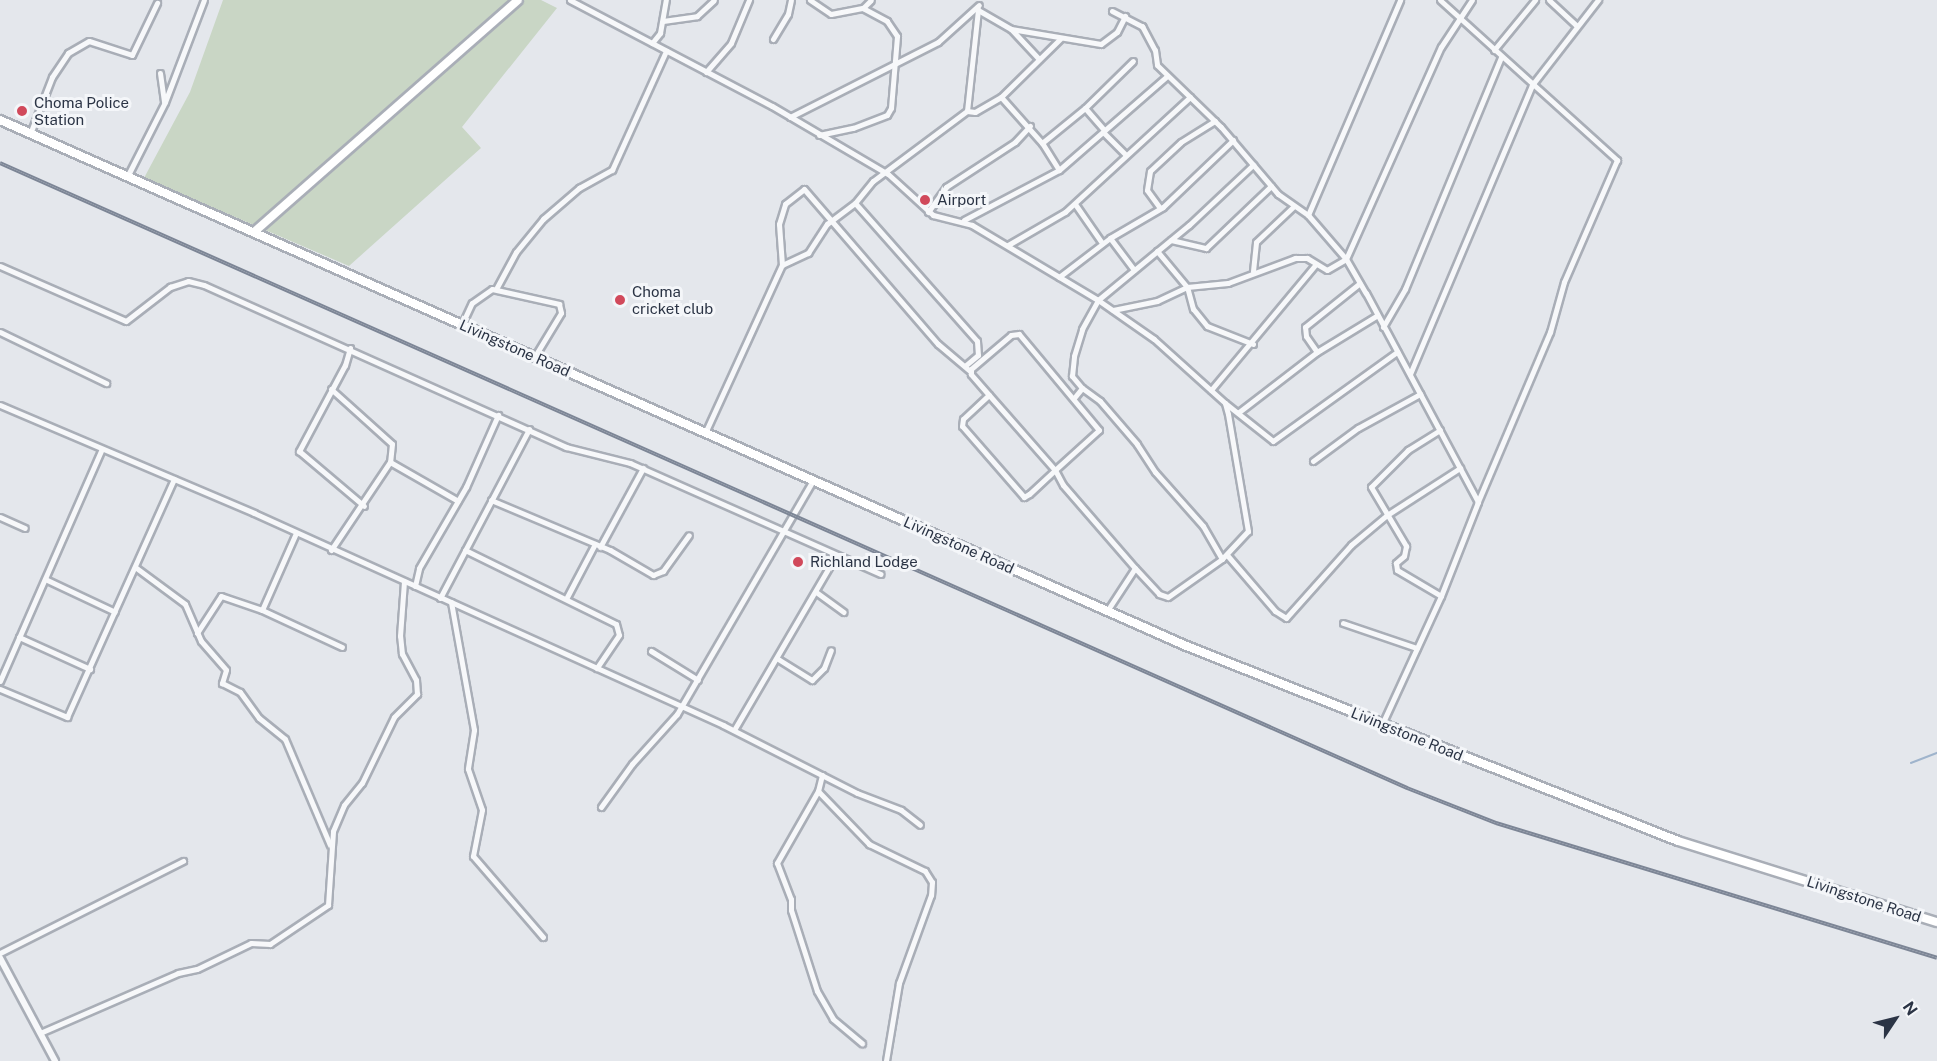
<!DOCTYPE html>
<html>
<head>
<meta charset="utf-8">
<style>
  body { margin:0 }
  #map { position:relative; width:1937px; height:1061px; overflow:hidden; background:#e4e7ec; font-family:"Public Sans",sans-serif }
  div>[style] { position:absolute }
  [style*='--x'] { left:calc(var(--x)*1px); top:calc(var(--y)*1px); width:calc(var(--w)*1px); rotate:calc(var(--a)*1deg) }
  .green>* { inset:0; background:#c9d6c5 }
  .stream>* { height:1.5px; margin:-0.75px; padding:0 0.75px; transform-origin:0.75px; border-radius:0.75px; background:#9fb4cc }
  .roads { filter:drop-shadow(2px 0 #a9aeb7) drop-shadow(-2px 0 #a9aeb7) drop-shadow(0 2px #a9aeb7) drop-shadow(0 -2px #a9aeb7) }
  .minor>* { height:5px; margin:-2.5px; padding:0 2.5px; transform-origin:2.5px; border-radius:2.5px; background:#f7f8fa }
  .tertiary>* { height:6px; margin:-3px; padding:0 3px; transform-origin:3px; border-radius:3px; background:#f7f8fa }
  .secondary>* { height:8px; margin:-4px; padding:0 4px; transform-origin:4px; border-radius:4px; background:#fff }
  .trunk>* { height:8px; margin:-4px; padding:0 4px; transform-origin:4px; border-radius:4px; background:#fff }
  .rail>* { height:4px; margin-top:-2px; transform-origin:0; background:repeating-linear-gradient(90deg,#f4f6f9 0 4.5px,#7d8696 0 9px); box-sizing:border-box; border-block:2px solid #7d8696 }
  .dots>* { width:16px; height:16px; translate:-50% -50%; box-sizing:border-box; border:3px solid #f4f6f9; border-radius:50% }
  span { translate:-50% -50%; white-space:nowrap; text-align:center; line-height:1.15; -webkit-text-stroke:6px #f4f6f9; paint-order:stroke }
  .poi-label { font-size:15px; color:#2b3445 }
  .left { translate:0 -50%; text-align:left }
  .street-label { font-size:15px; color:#2b3445 }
  .north { position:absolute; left:1865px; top:989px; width:60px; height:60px; -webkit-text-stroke:4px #f4f6f9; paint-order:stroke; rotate:55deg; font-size:16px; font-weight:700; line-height:24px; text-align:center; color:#2b3445 }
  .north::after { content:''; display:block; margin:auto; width:21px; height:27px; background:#2b3445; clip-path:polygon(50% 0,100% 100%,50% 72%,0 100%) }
</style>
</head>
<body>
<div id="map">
  <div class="green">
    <div style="clip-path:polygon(223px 0,541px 0,557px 8px,462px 127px,481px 148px,349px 266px,144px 178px,190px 92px)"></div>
  </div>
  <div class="stream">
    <div style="--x:1911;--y:763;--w:28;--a:-21"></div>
  </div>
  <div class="roads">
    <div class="minor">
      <div style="--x:570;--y:0;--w:228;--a:27.7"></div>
      <div style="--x:772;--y:106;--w:134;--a:30.4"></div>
      <div style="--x:888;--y:174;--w:61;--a:42.3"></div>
      <div style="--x:933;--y:215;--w:40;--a:14.4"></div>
      <div style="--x:972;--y:225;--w:147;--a:30.8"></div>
      <div style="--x:1098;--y:300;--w:68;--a:34.9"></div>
      <div style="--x:1154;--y:339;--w:96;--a:42"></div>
      <div style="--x:1225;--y:403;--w:11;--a:75"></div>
      <div style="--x:1228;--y:414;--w:119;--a:80.3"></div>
      <div style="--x:1248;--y:531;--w:38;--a:133"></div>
      <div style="--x:810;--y:0;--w:25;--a:34"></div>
      <div style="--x:831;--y:14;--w:33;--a:-11"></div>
      <div style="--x:863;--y:8;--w:11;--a:-45"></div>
      <div style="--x:1440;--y:0;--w:239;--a:42.1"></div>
      <div style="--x:1617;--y:160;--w:133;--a:113.5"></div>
      <div style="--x:1564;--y:282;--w:52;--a:105.6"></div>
      <div style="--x:1550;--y:332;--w:185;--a:113"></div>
      <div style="--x:1549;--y:0;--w:38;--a:43"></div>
      <div style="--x:1112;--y:11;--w:34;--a:27"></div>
      <div style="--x:1142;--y:26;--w:27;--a:62"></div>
      <div style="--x:1155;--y:50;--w:15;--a:82"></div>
      <div style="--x:1157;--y:65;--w:89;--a:44.1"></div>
      <div style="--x:1221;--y:127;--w:88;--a:49.6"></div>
      <div style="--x:1278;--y:194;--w:37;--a:35"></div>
      <div style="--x:1308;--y:215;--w:234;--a:-66.8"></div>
      <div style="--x:663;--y:21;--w:34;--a:-8"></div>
      <div style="--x:697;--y:16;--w:23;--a:-43"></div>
      <div style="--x:1011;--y:29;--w:41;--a:47"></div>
      <div style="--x:773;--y:39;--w:29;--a:-59"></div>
      <div style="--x:788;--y:14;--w:14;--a:-78"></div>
      <div style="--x:652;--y:43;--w:13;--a:-51"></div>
      <div style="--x:660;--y:33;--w:34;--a:-80"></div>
      <div style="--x:1494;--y:50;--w:65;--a:-50.6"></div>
      <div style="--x:706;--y:72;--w:38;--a:-49"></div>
      <div style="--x:731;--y:43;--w:47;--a:-67.3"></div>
      <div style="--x:160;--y:73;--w:30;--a:82"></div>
      <div style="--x:1001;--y:97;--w:62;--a:48.3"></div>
      <div style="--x:1042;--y:143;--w:55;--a:-39.1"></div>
      <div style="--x:1085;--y:108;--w:67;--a:-44.4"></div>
      <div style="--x:1085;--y:108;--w:29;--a:49"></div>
      <div style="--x:967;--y:111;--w:8;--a:7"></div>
      <div style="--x:975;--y:112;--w:30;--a:-30"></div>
      <div style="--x:1001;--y:97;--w:83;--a:-44.5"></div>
      <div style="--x:790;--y:117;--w:166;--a:-26.9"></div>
      <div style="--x:938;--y:42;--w:55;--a:-42.1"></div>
      <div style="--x:1103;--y:132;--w:31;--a:45"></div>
      <div style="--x:30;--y:134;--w:61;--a:-68.9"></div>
      <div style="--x:52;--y:77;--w:29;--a:-56"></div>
      <div style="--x:68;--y:53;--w:24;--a:-30"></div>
      <div style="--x:89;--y:41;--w:45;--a:18"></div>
      <div style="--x:132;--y:55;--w:58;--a:-64.3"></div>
      <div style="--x:819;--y:135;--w:35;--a:-12"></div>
      <div style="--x:853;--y:128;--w:36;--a:-21"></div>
      <div style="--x:887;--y:115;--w:8;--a:-60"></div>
      <div style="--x:891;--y:108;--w:72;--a:-85.2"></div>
      <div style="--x:897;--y:36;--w:18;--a:-124"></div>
      <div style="--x:887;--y:21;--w:27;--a:-152"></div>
      <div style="--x:1059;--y:170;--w:143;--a:-41"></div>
      <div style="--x:127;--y:177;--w:84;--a:-63.1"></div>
      <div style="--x:165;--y:102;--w:109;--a:-69.1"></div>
      <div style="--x:855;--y:203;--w:184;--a:48.5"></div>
      <div style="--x:977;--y:341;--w:14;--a:86"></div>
      <div style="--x:978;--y:355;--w:17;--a:140"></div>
      <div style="--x:1075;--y:204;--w:47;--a:55.3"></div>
      <div style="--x:1160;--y:208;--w:22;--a:-126"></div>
      <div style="--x:1147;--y:190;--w:19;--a:-81"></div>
      <div style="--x:1150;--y:171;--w:42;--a:-43.1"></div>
      <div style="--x:1181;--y:142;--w:40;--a:-32"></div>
      <div style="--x:928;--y:212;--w:31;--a:-54"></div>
      <div style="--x:946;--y:187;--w:82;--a:-33.1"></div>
      <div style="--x:1015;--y:142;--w:22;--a:-47"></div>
      <div style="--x:1308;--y:215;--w:58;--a:49.2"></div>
      <div style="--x:1346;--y:259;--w:39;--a:60"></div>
      <div style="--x:1366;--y:293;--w:237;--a:61.8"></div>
      <div style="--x:1478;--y:502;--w:101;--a:111.5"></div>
      <div style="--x:1441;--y:596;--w:141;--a:114.7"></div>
      <div style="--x:964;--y:220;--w:107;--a:-27.8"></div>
      <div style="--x:1059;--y:170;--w:32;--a:-122"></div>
      <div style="--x:1110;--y:238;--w:40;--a:53"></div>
      <div style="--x:1171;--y:240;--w:36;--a:13"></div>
      <div style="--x:1206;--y:248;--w:90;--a:-43.6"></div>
      <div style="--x:1008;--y:245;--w:66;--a:-30.1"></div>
      <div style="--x:1065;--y:212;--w:170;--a:-42.6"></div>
      <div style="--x:782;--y:265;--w:29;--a:-25"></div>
      <div style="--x:808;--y:253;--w:35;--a:-57"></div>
      <div style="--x:827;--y:224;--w:35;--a:-37"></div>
      <div style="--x:855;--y:203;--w:28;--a:-51"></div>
      <div style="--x:873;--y:181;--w:117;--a:-36.7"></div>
      <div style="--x:967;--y:111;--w:102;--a:-83.8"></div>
      <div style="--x:978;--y:10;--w:38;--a:30"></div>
      <div style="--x:1011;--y:29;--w:91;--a:9.5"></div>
      <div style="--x:1101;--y:44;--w:20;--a:-37"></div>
      <div style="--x:1117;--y:32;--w:18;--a:-63"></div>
      <div style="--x:0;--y:266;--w:137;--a:23.6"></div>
      <div style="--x:126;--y:321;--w:56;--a:-37.7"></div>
      <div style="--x:170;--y:287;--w:19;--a:-18"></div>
      <div style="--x:188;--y:281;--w:16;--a:14"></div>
      <div style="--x:204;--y:285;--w:397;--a:24.1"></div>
      <div style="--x:566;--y:447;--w:66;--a:14"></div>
      <div style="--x:630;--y:463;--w:274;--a:23.9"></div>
      <div style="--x:1253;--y:271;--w:29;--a:-84"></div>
      <div style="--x:1256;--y:242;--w:52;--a:-43.5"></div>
      <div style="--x:1059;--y:277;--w:64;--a:-37.4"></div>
      <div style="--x:1110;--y:238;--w:61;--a:-30.3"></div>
      <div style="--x:1163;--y:207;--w:97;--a:-43.7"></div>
      <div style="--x:496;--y:289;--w:42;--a:-61.6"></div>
      <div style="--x:516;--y:252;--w:43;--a:-50.7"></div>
      <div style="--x:543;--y:219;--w:48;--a:-40.7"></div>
      <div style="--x:579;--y:188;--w:38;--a:-29"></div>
      <div style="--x:612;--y:170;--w:131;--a:-65.6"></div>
      <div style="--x:1113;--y:310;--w:45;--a:-11.6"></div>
      <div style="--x:1157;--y:301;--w:33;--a:-25"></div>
      <div style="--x:1187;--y:287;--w:47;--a:-129.8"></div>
      <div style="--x:462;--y:324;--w:23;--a:-65"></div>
      <div style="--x:472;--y:303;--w:24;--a:-35"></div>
      <div style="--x:492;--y:289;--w:69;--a:12.6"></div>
      <div style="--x:559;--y:304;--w:9;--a:77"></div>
      <div style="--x:561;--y:313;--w:50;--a:121.2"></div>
      <div style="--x:1383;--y:327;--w:44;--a:-59.9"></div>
      <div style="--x:1405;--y:289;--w:251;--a:-67.5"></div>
      <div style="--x:0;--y:332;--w:118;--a:25.7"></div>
      <div style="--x:1253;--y:344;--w:49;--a:-158.6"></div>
      <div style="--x:1207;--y:326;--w:22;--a:-129"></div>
      <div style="--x:1193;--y:309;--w:23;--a:-105"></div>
      <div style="--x:1187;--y:287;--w:41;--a:-5.6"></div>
      <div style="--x:1228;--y:283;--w:72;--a:-20.5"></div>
      <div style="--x:1295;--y:258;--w:12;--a:0"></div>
      <div style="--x:1307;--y:258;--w:23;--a:31"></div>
      <div style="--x:1327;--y:270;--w:22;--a:-30"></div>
      <div style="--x:1346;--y:259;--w:232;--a:-65.9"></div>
      <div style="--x:1441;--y:47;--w:56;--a:-56.6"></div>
      <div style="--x:350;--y:348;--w:18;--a:106"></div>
      <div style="--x:345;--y:365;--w:98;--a:118.1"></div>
      <div style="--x:299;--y:451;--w:85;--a:40.2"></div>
      <div style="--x:1317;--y:352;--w:19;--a:-125"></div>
      <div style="--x:1306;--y:336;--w:9;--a:-96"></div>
      <div style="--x:1305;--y:327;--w:70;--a:-38.7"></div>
      <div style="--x:1410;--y:374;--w:314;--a:-67.1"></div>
      <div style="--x:1532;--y:85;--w:108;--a:-52.2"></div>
      <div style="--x:331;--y:389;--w:82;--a:42"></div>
      <div style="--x:392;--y:444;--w:18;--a:96"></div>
      <div style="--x:1211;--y:390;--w:163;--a:-50.2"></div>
      <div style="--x:989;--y:395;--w:28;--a:-131"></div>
      <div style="--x:971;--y:374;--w:5;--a:-90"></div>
      <div style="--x:971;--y:369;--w:52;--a:-40.4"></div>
      <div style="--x:1011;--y:335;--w:8;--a:-7"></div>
      <div style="--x:1019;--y:334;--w:125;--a:50.2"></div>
      <div style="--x:1099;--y:430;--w:59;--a:137.7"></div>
      <div style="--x:1055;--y:470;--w:35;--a:137"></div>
      <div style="--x:1029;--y:494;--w:6;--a:149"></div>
      <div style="--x:1024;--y:497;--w:94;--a:-131.1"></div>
      <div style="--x:962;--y:426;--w:7;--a:-82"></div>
      <div style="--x:963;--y:419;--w:35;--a:-43"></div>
      <div style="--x:989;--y:395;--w:100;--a:48.7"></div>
      <div style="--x:1055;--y:470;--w:17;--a:62"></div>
      <div style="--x:1063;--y:485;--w:110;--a:49.1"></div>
      <div style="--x:1135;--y:568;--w:35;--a:47"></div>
      <div style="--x:1159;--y:594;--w:9;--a:18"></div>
      <div style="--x:1168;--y:597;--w:66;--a:-35.1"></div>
      <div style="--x:1222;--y:559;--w:38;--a:-120"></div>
      <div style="--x:1203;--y:526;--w:72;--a:-131.6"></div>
      <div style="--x:1155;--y:472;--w:33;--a:-123"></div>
      <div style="--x:1137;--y:444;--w:57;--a:-130.7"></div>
      <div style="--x:1100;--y:401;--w:22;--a:-144"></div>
      <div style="--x:1074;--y:398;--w:13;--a:-51"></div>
      <div style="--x:1082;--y:388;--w:16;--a:-130"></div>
      <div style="--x:1072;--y:376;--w:20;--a:-84"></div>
      <div style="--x:1074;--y:356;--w:28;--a:-73"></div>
      <div style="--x:1082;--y:329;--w:33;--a:-61"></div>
      <div style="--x:1098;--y:300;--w:118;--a:-39.5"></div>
      <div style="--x:1189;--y:225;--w:88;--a:-43.2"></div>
      <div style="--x:1225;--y:403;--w:61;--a:38.4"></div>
      <div style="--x:1273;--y:441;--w:153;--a:-35.7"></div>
      <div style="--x:0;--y:405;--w:276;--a:23"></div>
      <div style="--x:254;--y:513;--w:515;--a:24.32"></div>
      <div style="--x:723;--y:725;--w:150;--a:26.9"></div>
      <div style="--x:857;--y:793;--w:47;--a:21.1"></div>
      <div style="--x:901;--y:810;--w:24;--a:38"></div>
      <div style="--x:1239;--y:412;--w:98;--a:-37.6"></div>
      <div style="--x:1317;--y:352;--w:69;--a:-31.4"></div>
      <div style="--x:1440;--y:430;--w:38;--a:148"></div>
      <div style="--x:1408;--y:450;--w:52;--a:135"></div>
      <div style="--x:1371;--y:487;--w:69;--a:59.3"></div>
      <div style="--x:1406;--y:546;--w:10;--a:101"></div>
      <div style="--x:1404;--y:556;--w:11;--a:139"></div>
      <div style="--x:1396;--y:563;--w:7;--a:82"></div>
      <div style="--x:1397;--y:570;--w:51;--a:30.6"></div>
      <div style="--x:705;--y:433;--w:185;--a:-65.4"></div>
      <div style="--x:782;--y:265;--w:41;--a:-94.2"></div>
      <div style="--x:779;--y:224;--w:21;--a:-73"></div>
      <div style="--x:785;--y:204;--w:24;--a:-38"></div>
      <div style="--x:804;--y:189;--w:205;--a:49.2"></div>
      <div style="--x:938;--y:344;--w:42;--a:40.2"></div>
      <div style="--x:1313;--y:461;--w:56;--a:-36.3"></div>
      <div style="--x:1358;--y:428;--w:71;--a:-28.7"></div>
      <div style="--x:491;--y:500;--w:129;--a:22.8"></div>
      <div style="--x:610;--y:550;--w:50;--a:30.2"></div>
      <div style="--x:653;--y:575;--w:11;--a:-22"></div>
      <div style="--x:663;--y:571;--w:44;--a:-54.2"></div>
      <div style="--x:0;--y:517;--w:27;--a:24"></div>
      <div style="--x:296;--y:533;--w:84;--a:113.8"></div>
      <div style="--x:262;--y:610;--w:88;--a:24.8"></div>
      <div style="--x:600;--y:547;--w:90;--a:-61.4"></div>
      <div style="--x:331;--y:550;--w:106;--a:-56.2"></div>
      <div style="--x:390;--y:462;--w:78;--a:29.8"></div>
      <div style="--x:465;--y:550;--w:168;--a:26.1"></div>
      <div style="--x:616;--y:624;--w:11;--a:75"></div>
      <div style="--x:619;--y:635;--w:40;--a:124"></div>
      <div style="--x:1227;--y:555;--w:74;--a:49.4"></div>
      <div style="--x:1275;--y:611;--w:13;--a:32"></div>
      <div style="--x:1286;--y:618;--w:98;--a:-48.3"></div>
      <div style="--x:1351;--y:545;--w:47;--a:-39.8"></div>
      <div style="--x:1387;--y:515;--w:87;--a:-32.8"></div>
      <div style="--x:135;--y:567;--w:62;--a:36.5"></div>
      <div style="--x:185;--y:604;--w:40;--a:66.6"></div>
      <div style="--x:201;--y:641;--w:38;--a:49"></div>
      <div style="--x:226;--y:670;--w:14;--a:107"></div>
      <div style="--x:222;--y:683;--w:20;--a:27"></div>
      <div style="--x:240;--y:692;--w:32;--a:54"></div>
      <div style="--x:259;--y:718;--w:33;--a:39"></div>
      <div style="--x:285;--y:739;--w:115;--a:67"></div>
      <div style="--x:45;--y:579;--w:77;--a:25.2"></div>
      <div style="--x:415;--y:586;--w:18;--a:-77"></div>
      <div style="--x:419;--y:568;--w:94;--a:-59.9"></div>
      <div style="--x:466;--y:487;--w:79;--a:-66"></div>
      <div style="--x:816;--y:592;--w:34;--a:36"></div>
      <div style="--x:567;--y:597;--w:60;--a:-62.2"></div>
      <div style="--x:440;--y:598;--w:191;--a:-62.2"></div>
      <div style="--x:451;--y:602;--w:130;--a:79.8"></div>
      <div style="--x:474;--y:730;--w:39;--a:99"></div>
      <div style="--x:468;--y:769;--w:43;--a:71.1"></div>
      <div style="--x:482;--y:810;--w:47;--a:101.1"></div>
      <div style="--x:473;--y:856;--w:107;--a:49.2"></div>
      <div style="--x:1107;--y:611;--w:51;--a:-56.9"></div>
      <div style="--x:1343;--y:623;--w:78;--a:18.7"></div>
      <div style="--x:197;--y:633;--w:44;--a:-57"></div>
      <div style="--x:221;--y:596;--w:43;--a:18.9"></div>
      <div style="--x:19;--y:637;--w:78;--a:24.3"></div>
      <div style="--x:651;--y:651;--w:55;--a:31.7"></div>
      <div style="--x:778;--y:659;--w:40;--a:32"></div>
      <div style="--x:812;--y:680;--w:17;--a:-45"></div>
      <div style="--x:824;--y:668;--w:19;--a:-69"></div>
      <div style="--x:0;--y:681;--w:253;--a:-66.3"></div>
      <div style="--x:0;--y:689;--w:73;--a:22.7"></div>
      <div style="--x:67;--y:717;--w:261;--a:-65.8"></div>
      <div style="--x:734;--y:730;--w:200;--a:-59.7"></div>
      <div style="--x:822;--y:775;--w:16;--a:104"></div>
      <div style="--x:818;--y:791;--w:83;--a:119.7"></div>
      <div style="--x:777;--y:863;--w:39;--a:69"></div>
      <div style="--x:791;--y:899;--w:11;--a:90"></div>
      <div style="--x:791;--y:910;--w:85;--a:72.2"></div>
      <div style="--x:817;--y:991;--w:32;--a:60"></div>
      <div style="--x:833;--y:1019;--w:38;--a:40"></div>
      <div style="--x:818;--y:791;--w:74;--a:46.1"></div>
      <div style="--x:869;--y:844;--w:62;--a:25.7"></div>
      <div style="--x:925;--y:871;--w:13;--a:58"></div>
      <div style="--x:932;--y:882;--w:13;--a:94"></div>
      <div style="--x:931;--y:895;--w:94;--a:110"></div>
      <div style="--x:899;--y:983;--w:79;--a:99.5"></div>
      <div style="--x:601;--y:807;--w:53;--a:-54.2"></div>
      <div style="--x:632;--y:764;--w:67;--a:-48"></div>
      <div style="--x:677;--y:714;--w:271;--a:-59.8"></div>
      <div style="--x:0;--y:953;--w:205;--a:-26.7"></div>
      <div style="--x:40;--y:1033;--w:150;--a:-23.5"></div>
      <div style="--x:178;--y:973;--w:19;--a:-12"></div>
      <div style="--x:197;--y:969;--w:60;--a:-25.7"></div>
      <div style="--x:251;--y:943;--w:19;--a:3"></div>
      <div style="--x:270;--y:944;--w:70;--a:-33.9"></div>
      <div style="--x:328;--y:905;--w:74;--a:-86.1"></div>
      <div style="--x:333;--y:831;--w:28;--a:-67"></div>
      <div style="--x:344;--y:805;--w:28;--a:-51"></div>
      <div style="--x:362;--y:783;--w:73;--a:-64.1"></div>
      <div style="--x:394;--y:717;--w:33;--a:-45"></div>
      <div style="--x:417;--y:694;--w:14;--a:-94"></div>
      <div style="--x:416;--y:680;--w:30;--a:-118"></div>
      <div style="--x:402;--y:654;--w:18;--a:-96"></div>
      <div style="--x:400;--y:636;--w:55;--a:-85.8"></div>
    </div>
    <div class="tertiary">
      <div style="--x:0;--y:958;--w:117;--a:61.9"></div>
    </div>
    <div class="secondary">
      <div style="--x:254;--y:232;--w:351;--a:-41.3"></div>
    </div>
    <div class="trunk">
      <div style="--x:0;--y:120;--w:1295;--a:23.91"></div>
      <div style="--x:1184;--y:645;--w:531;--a:21.64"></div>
      <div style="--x:1678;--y:841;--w:271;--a:17.4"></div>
    </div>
  </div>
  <div class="rail">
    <div style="--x:0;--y:163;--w:1540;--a:23.95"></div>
    <div style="--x:1407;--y:788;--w:96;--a:21.5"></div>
    <div style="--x:1496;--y:823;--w:461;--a:17"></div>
  </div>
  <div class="dots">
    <div style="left:22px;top:111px;background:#d1495b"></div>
    <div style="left:925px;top:200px;background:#d1495b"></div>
    <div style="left:620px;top:300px;background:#d1495b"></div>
    <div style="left:798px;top:562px;background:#d1495b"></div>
  </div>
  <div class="poi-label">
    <span class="left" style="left:34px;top:111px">Choma Police<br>Station</span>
    <span class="left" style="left:937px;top:200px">Airport</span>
    <span class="left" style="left:632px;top:300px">Choma<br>cricket club</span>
    <span class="left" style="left:810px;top:562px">Richland Lodge</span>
  </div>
  <div class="street-label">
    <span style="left:515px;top:348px;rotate:24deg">Livingstone Road</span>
    <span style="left:959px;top:545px;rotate:24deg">Livingstone Road</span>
    <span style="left:1407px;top:734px;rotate:22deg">Livingstone Road</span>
    <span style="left:1864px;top:899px;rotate:18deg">Livingstone Road</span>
  </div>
  <div class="north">N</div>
</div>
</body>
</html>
